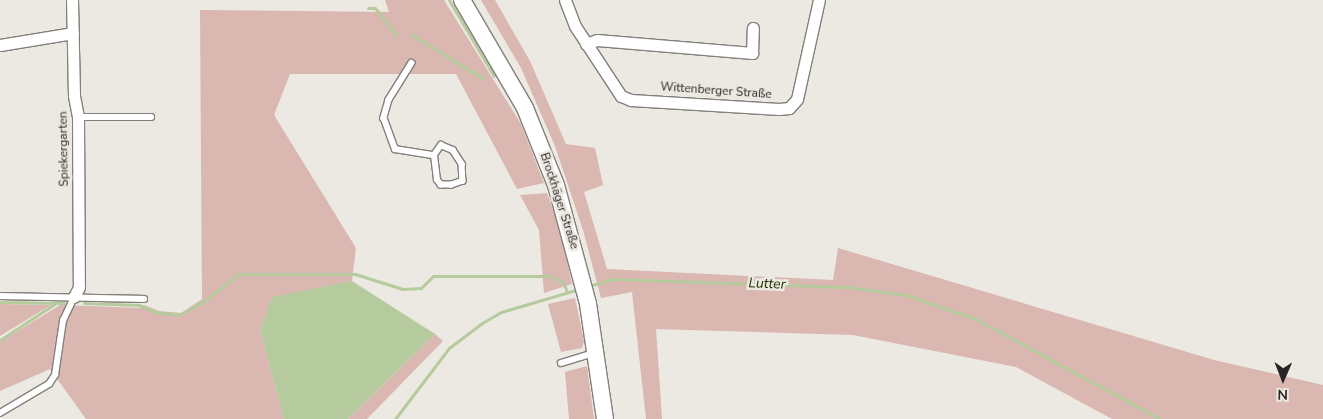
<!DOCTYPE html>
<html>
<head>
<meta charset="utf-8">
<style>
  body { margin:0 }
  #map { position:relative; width:1323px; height:419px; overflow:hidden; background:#ece8e2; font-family:"Nunito Sans",sans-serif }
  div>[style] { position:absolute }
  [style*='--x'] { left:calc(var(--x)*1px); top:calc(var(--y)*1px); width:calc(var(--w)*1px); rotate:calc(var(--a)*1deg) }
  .green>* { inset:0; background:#dab7b0 }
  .water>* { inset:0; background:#b5cb9d }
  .stream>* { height:3px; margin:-1.5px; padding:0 1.5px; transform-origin:1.5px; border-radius:1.5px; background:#b5cb9d }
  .roads { filter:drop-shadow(1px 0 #837f7a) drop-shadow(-1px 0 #837f7a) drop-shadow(0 1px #837f7a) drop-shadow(0 -1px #837f7a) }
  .service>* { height:5.5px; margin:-2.75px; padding:0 2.75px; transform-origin:2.75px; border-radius:2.75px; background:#fff }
  .minor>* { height:11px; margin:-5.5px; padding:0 5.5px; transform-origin:5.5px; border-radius:5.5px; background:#fff }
  .secondary>* { height:16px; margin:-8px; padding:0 8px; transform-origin:8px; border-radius:8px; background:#fff }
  span { translate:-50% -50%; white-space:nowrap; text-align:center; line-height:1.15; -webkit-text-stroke:5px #ece8e2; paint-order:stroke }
  .street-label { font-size:12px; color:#282624 }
  .water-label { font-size:14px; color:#213400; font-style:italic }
  .north { position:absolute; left:1258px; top:354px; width:50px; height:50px; -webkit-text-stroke:4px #ece8e2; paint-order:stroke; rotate:181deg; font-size:14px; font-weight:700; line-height:20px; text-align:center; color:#282624 }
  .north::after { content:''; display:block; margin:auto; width:18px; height:22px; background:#282624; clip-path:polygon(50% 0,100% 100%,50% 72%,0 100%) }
</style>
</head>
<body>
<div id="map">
  <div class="green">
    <div style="clip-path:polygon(385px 0,444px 0,521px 124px,544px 183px,517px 189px,456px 74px,290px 74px,274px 115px,356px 248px,352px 281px,272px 298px,260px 330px,284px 419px,86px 419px,50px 369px,0 391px,0 342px,60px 305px,142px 308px,144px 305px,159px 311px,181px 313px,202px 299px,200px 10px,389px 12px)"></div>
    <div style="clip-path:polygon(481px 0,495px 0,530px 61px,566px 144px,595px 148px,603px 185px,584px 192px,607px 269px,833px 280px,838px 248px,1214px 360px,1323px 385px,1323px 419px,1112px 419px,1016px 367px,853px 335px,656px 329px,662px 419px,646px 419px,632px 292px,601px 298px,583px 230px,555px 146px,521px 68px)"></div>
    <div style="clip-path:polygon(547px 193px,560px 229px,572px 284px,544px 293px,539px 230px,520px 195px)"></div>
    <div style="clip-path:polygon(575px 298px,584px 341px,582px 348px,561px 352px,548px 304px)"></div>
    <div style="clip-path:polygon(0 304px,51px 305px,0 336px)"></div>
    <div style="clip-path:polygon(435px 334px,443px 341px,367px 419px,348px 419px)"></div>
    <div style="clip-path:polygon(587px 366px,594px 419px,569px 419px,565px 372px)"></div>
  </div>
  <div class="water">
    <div style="clip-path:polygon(352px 281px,435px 334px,348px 419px,284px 419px,260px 330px,272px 297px)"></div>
  </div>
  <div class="stream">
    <div style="--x:449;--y:0;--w:88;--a:59.4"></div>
    <div style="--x:368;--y:8;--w:7;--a:0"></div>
    <div style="--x:375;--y:8;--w:34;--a:52"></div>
    <div style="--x:412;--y:35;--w:84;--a:31.4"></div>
    <div style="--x:588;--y:286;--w:28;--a:-15"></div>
    <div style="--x:615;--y:279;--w:233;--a:2"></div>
    <div style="--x:848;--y:287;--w:59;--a:7.9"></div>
    <div style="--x:906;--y:295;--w:74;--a:18.9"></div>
    <div style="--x:976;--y:319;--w:209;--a:28.5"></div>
    <div style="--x:0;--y:302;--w:64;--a:0.9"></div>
    <div style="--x:84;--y:303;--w:55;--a:2.1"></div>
    <div style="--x:139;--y:305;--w:22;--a:22"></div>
    <div style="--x:159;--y:313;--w:22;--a:3"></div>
    <div style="--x:181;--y:314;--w:26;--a:-29"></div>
    <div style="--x:204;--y:301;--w:44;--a:-37.6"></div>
    <div style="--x:239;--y:274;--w:116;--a:0"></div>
    <div style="--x:355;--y:274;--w:50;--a:17.4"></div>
    <div style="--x:403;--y:289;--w:18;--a:-3"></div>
    <div style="--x:421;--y:288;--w:17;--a:-45"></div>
    <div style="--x:433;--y:276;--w:118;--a:0"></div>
    <div style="--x:551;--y:276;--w:13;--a:27"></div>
    <div style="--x:563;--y:282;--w:11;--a:68"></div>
    <div style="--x:0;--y:340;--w:67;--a:-33.5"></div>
    <div style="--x:395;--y:419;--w:89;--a:-52.7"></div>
    <div style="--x:449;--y:348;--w:41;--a:-37.1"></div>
    <div style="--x:482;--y:323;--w:22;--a:-30"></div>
    <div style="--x:501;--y:312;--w:81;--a:-16.4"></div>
  </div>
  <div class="roads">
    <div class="service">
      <div style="--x:412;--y:63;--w:44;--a:121.9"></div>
      <div style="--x:389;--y:100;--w:19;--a:106"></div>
      <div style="--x:384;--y:118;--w:33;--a:70"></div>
      <div style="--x:395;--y:149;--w:39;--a:9"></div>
      <div style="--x:78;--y:117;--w:73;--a:0"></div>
      <div style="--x:441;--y:145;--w:13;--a:23"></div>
      <div style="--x:453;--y:150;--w:17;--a:57"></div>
      <div style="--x:462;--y:164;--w:17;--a:87"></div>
      <div style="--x:463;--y:181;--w:12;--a:160"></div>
      <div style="--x:452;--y:185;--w:11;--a:180"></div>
      <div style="--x:441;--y:185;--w:6;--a:-129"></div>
      <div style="--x:437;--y:180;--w:25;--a:-97"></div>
      <div style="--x:434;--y:155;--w:12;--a:-55"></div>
      <div style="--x:0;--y:296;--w:144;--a:1.2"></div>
      <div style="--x:561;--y:363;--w:34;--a:-17"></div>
      <div style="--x:0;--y:413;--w:57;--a:-30.6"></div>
      <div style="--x:49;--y:384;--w:11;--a:-56"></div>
      <div style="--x:55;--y:375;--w:55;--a:-81.6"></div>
      <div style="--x:63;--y:321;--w:26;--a:-65"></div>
    </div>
    <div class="minor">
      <div style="--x:72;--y:0;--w:96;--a:88.8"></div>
      <div style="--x:74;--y:96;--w:21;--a:79"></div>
      <div style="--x:78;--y:117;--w:170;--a:89.7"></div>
      <div style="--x:79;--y:287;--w:11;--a:117"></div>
      <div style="--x:565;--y:0;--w:28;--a:69"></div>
      <div style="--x:575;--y:26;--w:84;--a:56.7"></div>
      <div style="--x:621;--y:96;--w:11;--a:22"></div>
      <div style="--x:631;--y:100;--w:148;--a:3.5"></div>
      <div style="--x:779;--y:109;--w:10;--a:-6"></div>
      <div style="--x:789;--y:108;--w:12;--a:-48"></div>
      <div style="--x:797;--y:99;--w:101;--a:-77.5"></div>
      <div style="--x:586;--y:44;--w:12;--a:-20"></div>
      <div style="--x:597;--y:40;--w:156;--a:4.8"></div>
      <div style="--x:752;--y:53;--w:25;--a:-88"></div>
      <div style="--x:0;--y:45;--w:74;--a:-9.3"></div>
    </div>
    <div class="secondary">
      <div style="--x:462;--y:0;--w:125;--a:59.7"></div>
      <div style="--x:525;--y:108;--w:83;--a:68.1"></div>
      <div style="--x:556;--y:185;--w:123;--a:74.9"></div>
      <div style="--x:588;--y:304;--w:116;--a:81.6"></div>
    </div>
  </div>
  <div class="street-label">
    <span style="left:716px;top:91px;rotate:4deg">Wittenberger Straße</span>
    <span style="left:64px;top:149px;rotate:-91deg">Spiekergarten</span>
    <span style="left:559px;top:201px;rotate:72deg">Brockhäger Straße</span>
  </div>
  <div class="water-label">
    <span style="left:767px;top:284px;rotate:2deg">Lutter</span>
  </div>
  <div class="north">N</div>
</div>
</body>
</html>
